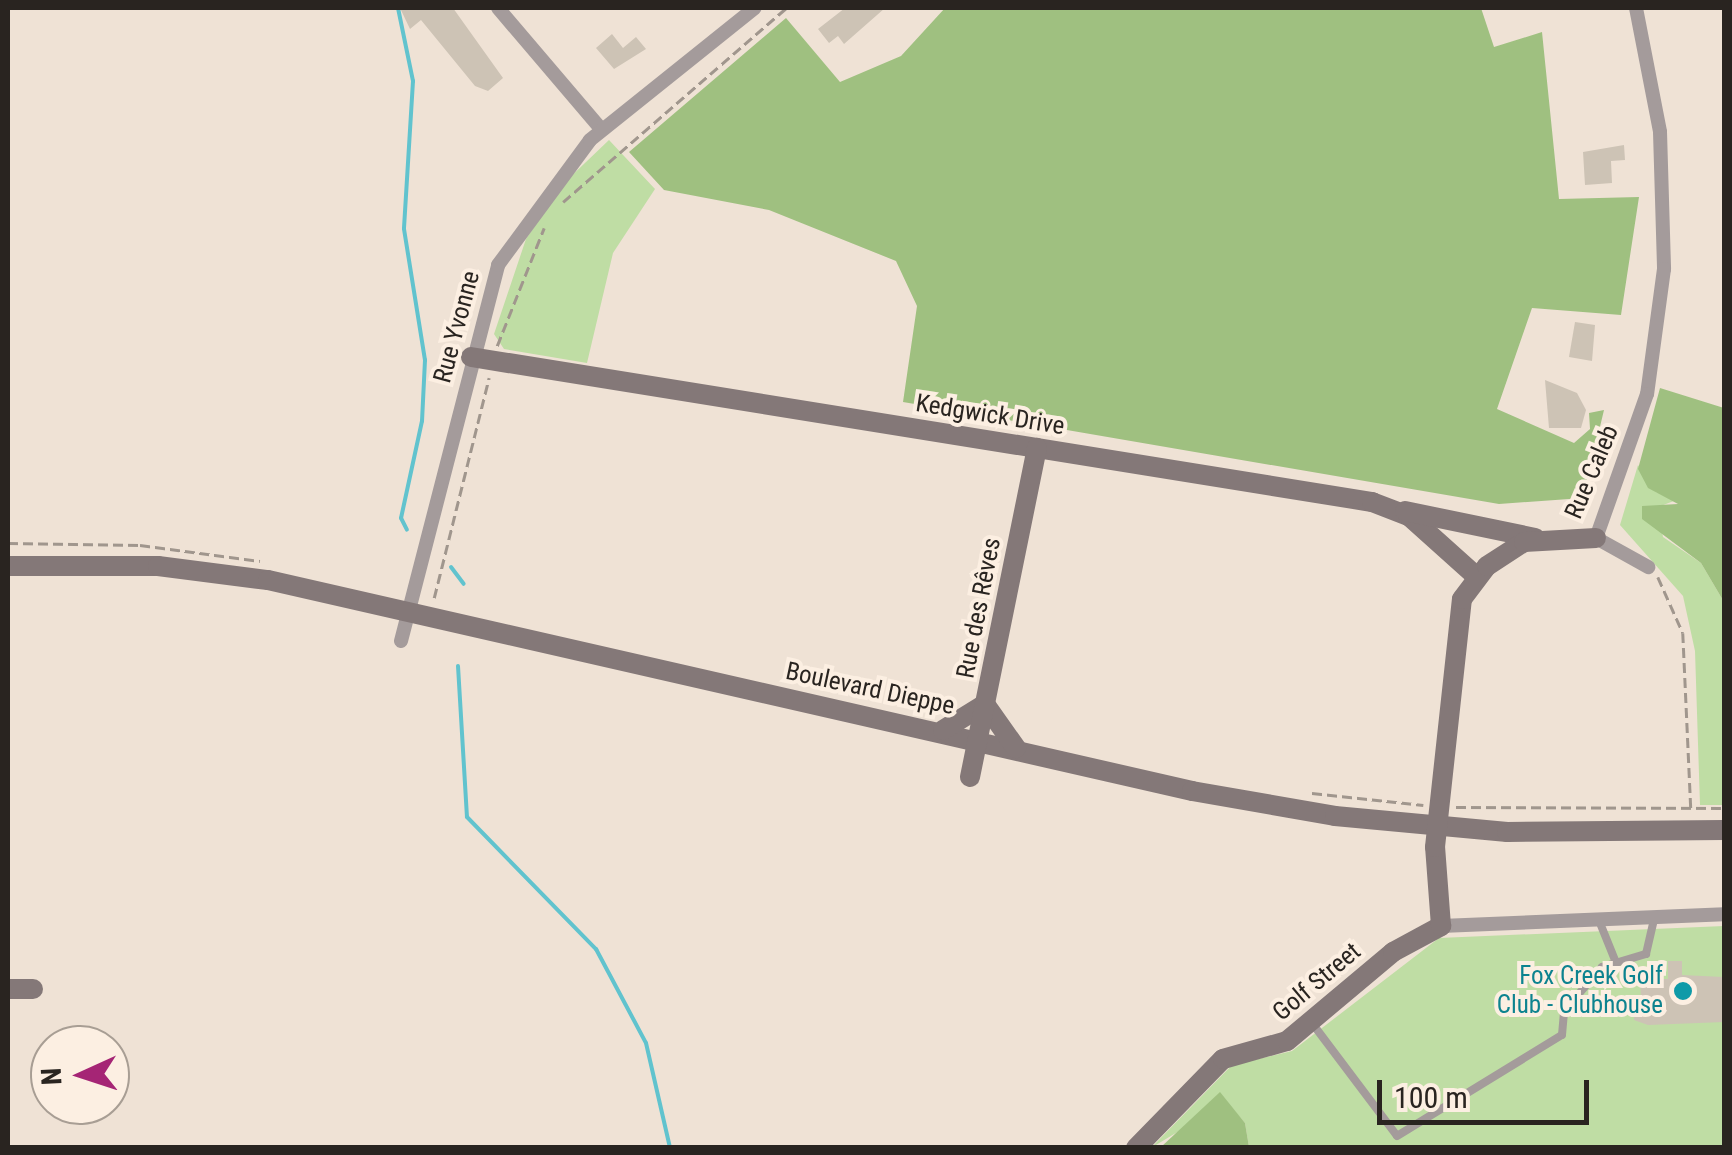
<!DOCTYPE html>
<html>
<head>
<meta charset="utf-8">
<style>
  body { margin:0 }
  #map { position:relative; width:1732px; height:1155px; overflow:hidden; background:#efe2d5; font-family:"Roboto Condensed",sans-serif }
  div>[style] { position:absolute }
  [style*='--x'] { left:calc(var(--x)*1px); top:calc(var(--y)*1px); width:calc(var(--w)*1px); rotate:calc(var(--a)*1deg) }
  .green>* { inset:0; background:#bfdda4 }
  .forest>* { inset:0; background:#9fc080 }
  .stream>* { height:4px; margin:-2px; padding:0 2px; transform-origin:2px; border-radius:2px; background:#61c3ce }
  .building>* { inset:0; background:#cdc3b5 }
  .path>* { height:2.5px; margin-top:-1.25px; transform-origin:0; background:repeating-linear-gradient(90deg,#a0968d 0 10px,transparent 0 15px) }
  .lane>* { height:8px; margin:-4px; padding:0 4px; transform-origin:4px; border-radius:4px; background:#a49b9b }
  .street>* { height:14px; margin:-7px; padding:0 7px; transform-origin:7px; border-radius:7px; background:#a49b9b }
  .secondary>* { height:20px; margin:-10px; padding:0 10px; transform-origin:10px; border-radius:10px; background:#847878 }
  .dots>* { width:28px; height:28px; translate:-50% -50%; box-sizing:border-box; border:5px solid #fcefe2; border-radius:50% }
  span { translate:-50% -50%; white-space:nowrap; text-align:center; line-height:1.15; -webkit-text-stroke:8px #fcefe2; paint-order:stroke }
  .street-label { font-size:25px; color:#292420 }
  .culture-label { font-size:25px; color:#0d838f }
  .right { translate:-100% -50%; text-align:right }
  .frame { position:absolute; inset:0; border:10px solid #292420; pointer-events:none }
  .north { position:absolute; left:30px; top:1025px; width:100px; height:100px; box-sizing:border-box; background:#fcefe2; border:2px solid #a89e94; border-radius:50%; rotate:267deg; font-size:28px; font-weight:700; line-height:40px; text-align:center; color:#292420 }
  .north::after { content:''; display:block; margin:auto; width:35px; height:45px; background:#a52575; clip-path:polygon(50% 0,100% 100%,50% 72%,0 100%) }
  .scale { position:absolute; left:1377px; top:1080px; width:212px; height:45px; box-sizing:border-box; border:5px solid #292420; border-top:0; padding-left:12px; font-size:30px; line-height:35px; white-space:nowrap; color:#292420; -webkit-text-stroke:8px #fcefe2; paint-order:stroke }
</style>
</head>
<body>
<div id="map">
  <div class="green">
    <div style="clip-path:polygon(609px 140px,655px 189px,613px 253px,587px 363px,504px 349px,494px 334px,526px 239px,563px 184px)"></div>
    <div style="clip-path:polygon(1638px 465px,1656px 492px,1679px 499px,1658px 507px,1663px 537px,1701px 563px,1724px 602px,1724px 805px,1700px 805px,1695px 651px,1683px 596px,1620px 525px)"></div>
    <div style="clip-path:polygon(1724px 926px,1724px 1147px,1249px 1147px,1245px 1123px,1227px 1102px,1151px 1148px,1232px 1065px,1292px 1051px,1439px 938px)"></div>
  </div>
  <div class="forest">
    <div style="clip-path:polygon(945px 8px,1481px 8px,1494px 47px,1542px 32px,1559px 199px,1639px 197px,1621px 315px,1532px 308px,1497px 409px,1574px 443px,1590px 429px,1589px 413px,1604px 410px,1583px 498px,1499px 504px,903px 402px,917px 306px,896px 261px,769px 210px,664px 190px,629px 152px,786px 18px,840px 82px,901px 56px)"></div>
    <div style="clip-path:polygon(1660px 388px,1724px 408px,1724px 602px,1701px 563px,1642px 519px,1642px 506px,1678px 504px,1648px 488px,1638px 469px)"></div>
    <div style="clip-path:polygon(1220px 1092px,1245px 1123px,1249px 1147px,1161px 1147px)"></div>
  </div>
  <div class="stream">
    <div style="--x:398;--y:8;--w:75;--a:78.4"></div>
    <div style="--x:413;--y:81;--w:148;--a:93.5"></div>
    <div style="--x:404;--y:229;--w:133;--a:80.9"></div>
    <div style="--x:425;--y:360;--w:61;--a:92.8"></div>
    <div style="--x:422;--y:421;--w:99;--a:102.2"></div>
    <div style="--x:401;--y:518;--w:13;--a:63"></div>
    <div style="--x:451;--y:567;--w:21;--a:53"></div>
    <div style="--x:458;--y:666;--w:151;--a:86.6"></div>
    <div style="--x:467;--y:817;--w:185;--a:45.7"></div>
    <div style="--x:596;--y:949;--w:106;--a:62"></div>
    <div style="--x:646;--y:1043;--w:108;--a:77.1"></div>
  </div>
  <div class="building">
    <div style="clip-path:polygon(400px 8px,453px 8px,503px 78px,488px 91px,475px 86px,421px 20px,410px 29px)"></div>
    <div style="clip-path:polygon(845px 8px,885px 8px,844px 44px,838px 36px,829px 43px,818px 29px)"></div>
    <div style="clip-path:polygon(612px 34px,623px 48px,636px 37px,646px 49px,614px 69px,596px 48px)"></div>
    <div style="clip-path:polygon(1624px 145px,1625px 160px,1611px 161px,1612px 183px,1585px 185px,1583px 152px)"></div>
    <div style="clip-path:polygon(1575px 322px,1595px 325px,1592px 361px,1569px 357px)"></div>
    <div style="clip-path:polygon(1545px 380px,1577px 393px,1586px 410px,1581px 428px,1549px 428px)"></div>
    <div style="clip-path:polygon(1668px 961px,1682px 961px,1682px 975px,1723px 977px,1724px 1022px,1648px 1025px,1634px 1020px,1634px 1008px,1608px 1008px,1608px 997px,1641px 997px,1640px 979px,1668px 979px)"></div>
  </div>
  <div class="path">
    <div style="--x:563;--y:202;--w:296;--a:-41"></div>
    <div style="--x:497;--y:346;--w:127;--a:-68.3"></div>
    <div style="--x:8;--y:543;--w:132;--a:0.9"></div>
    <div style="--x:140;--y:545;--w:121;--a:7.6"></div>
    <div style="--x:1658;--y:577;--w:61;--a:65.9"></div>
    <div style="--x:1683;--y:633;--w:175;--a:87.4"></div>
    <div style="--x:434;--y:598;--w:227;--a:-76"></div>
    <div style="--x:1312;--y:793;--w:112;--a:6.2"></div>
    <div style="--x:1456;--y:807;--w:268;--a:0.2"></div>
  </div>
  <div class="lane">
    <div style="--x:1598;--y:918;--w:45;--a:68"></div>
    <div style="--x:1312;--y:1023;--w:141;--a:53"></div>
    <div style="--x:1397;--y:1136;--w:193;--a:-31.5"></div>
    <div style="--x:1562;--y:1035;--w:24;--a:-85"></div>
    <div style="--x:1564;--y:1011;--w:58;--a:-49.2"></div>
    <div style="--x:1602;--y:967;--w:46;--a:-16.5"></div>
    <div style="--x:1646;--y:954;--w:39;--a:-77"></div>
  </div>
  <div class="street">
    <div style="--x:498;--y:8;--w:159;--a:49.6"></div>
    <div style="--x:1636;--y:8;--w:126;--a:79"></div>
    <div style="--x:1660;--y:132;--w:137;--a:88.3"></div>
    <div style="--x:1664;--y:269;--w:126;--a:97.7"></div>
    <div style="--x:1647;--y:394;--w:153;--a:109.5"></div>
    <div style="--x:1596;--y:538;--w:60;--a:29.1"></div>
    <div style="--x:401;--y:641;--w:388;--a:-75.5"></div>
    <div style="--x:498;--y:265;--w:155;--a:-53.6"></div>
    <div style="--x:590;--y:140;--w:211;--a:-38.7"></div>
    <div style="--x:1441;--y:926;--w:283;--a:-2.4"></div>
  </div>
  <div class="secondary">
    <div style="--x:471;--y:357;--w:913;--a:9.14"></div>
    <div style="--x:1372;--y:502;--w:40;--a:21"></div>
    <div style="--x:1409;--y:516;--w:91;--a:41.9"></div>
    <div style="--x:1405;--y:511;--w:133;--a:11.7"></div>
    <div style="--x:8;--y:566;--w:150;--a:0"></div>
    <div style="--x:158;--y:566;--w:111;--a:7.3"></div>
    <div style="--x:268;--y:580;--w:948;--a:12.86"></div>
    <div style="--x:1192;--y:791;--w:145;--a:9.9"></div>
    <div style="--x:1335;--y:816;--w:173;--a:5.3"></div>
    <div style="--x:1507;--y:832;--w:217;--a:-0.5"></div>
    <div style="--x:943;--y:730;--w:49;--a:-31.8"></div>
    <div style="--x:985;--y:704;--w:54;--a:54.8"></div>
    <div style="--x:970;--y:777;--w:336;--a:-78.5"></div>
    <div style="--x:8;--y:989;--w:25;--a:0"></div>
    <div style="--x:1136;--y:1148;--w:124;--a:-45.7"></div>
    <div style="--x:1223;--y:1059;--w:66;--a:-15.7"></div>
    <div style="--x:1287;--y:1041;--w:138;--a:-40"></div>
    <div style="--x:1393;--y:952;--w:55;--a:-28.4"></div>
    <div style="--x:1441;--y:926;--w:79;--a:-94.3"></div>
    <div style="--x:1435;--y:847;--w:249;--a:-83.8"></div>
    <div style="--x:1462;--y:599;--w:41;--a:-52.9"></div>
    <div style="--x:1487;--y:566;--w:44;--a:-33"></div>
    <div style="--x:1524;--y:542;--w:72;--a:-3.2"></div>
  </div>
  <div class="dots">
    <div style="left:1683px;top:991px;background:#0f9aa8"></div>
  </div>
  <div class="street-label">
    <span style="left:457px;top:327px;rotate:-75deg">Rue Yvonne</span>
    <span style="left:990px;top:415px;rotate:9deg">Kedgwick Drive</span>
    <span style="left:1592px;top:472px;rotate:-67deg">Rue Caleb</span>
    <span style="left:979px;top:608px;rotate:-79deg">Rue des Rêves</span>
    <span style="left:870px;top:689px;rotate:12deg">Boulevard Dieppe</span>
    <span style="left:1317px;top:982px;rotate:-40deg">Golf Street</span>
  </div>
  <div class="culture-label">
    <span class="right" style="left:1663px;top:991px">Fox Creek Golf<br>Club - Clubhouse</span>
  </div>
  <div class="frame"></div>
  <div class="north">N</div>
  <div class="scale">100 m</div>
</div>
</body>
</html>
